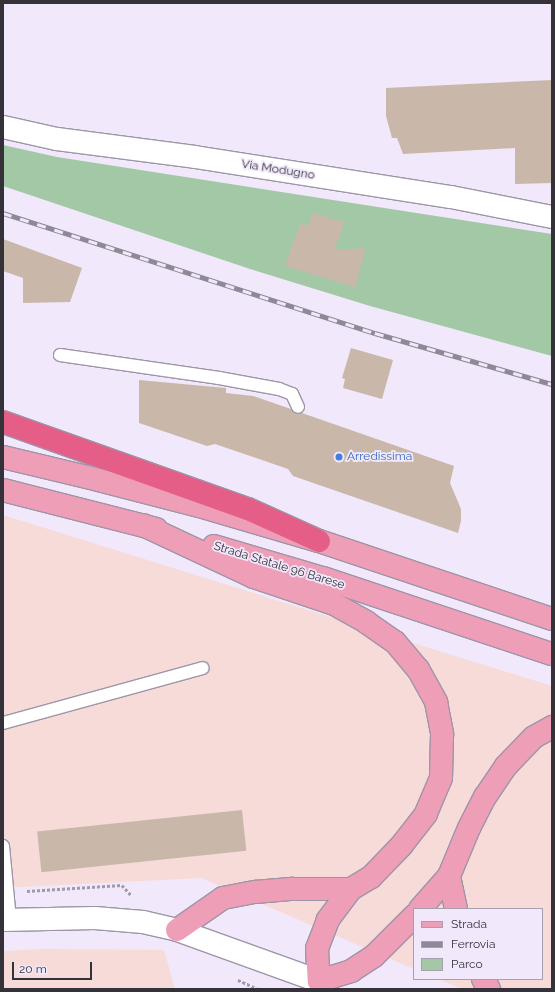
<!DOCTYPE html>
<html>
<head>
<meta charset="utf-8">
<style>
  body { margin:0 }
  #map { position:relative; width:555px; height:992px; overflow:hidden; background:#f1e8fb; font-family:Raleway,sans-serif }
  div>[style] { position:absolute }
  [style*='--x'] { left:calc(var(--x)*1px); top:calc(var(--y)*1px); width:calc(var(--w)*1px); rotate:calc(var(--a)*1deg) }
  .industrial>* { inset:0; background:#f6dbd8 }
  .green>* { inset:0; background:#a2c8a6 }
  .building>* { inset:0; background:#c9b8aa; transform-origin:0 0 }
  .path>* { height:2.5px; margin-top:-1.25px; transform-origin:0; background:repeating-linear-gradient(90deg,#a19aa8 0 3px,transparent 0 5px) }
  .roads { filter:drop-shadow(1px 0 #9e95a7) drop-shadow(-1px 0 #9e95a7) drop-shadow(0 1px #9e95a7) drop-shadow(0 -1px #9e95a7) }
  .lane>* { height:12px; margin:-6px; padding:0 6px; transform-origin:6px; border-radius:6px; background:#fff }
  .street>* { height:22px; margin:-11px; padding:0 11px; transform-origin:11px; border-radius:11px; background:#fff }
  .primary>* { height:22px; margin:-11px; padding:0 11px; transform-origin:11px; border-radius:11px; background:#ef9eb8 }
  .highway>* { height:22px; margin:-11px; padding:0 11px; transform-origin:11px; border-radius:11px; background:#e55e88 }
  .rail>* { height:4.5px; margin-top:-2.25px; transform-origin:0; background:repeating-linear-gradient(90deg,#f1e8fb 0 9px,#8f8996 0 18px); box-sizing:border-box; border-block:1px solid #8f8996 }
  .dots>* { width:11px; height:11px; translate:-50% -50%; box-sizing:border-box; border:2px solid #f1e8fb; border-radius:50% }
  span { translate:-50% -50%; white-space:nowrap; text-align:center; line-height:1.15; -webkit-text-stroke:3.5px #f1e8fb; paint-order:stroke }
  .street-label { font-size:12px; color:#353139 }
  .shop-label { font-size:12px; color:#366cbe }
  .left { translate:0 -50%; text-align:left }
  .frame { position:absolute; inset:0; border:4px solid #353139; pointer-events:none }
  .legend { position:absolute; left:413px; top:908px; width:130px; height:72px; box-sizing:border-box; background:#f1e8fb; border:1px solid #a69fad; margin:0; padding:5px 7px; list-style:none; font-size:12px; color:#353139 }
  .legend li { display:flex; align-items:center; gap:8px; height:20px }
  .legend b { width:20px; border:1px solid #a69fad }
  .scale { position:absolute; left:12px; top:962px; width:80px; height:18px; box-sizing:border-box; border:2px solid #353139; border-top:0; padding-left:5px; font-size:12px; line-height:14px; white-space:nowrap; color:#353139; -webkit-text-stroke:3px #f1e8fb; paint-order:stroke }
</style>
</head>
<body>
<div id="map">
  <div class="industrial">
    <div style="clip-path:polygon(3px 515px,552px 686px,552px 989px,462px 989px,438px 979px,542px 979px,542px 909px,414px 909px,414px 969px,201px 878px,3px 888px)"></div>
    <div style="clip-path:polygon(42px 949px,164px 950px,175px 989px,3px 989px,3px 951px)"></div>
  </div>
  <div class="green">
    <div style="clip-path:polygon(3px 145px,57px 157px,552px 234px,552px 356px,370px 306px,250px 269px,3px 186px)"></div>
  </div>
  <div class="building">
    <div style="clip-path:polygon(552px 80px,552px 183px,515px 184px,515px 148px,403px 154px,397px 138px,392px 138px,386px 116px,386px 88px)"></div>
    <div style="clip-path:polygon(313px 213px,344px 222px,335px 250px,366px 248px,355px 287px,285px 266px,300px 224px,308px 226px)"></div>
    <div style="clip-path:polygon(3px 239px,82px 268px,70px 302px,23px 303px,23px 278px,3px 271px)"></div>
    <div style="clip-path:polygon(351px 348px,393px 360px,382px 399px,343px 388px,345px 379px,342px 378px)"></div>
    <div style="clip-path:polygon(139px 380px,226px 388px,226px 393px,253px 396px,291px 409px,297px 414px,302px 413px,454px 466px,450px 483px,461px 509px,461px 521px,458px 533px,293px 476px,288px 469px,215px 444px,207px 446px,139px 423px)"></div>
    <div style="left:242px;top:810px;width:41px;height:206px;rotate:84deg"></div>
  </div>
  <div class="path">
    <div style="--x:27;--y:891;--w:95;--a:-3.6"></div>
    <div style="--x:122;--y:885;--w:15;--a:48"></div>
    <div style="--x:238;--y:980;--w:22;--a:24"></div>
  </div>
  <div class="roads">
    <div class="lane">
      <div style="--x:60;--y:355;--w:161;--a:8.2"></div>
      <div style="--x:219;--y:378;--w:61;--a:10.4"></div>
      <div style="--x:279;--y:389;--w:14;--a:21"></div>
      <div style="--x:292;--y:394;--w:14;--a:65"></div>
      <div style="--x:3;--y:723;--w:207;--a:-15.4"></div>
      <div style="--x:3;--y:846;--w:74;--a:84.6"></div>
    </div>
    <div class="street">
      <div style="--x:3;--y:127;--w:55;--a:12.5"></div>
      <div style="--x:57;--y:139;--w:139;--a:7.4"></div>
      <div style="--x:195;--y:157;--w:259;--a:8.9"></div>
      <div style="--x:451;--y:197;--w:103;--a:11.2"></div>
      <div style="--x:3;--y:920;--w:92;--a:-1.2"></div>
      <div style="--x:95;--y:918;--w:48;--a:4.8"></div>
      <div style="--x:143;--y:922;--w:35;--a:13"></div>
      <div style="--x:177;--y:930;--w:151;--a:19.8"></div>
    </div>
    <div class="primary">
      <div style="--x:3;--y:457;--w:86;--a:13.4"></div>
      <div style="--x:87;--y:477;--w:116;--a:14.5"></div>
      <div style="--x:199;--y:506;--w:125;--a:16.3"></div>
      <div style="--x:319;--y:541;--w:246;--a:18.5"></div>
      <div style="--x:3;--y:490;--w:158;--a:14.3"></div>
      <div style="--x:143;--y:525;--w:123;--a:25.1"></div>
      <div style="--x:254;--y:577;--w:84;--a:18.6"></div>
      <div style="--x:334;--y:604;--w:37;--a:29"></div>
      <div style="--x:366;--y:622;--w:35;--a:35"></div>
      <div style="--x:395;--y:642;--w:35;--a:50"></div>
      <div style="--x:418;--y:669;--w:38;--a:61"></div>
      <div style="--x:436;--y:702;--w:33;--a:79"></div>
      <div style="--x:442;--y:734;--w:44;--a:91.3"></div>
      <div style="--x:441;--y:778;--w:39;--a:113"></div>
      <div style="--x:426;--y:814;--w:39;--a:128"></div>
      <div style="--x:402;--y:845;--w:45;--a:134.1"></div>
      <div style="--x:371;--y:877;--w:23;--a:149"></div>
      <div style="--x:351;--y:889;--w:39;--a:127"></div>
      <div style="--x:328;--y:920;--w:30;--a:111"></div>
      <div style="--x:317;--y:948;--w:33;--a:87"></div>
      <div style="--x:319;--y:981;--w:34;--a:-17"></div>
      <div style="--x:351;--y:971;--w:27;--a:-33"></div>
      <div style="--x:374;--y:956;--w:57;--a:-45"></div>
      <div style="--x:214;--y:546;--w:114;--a:16.4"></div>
      <div style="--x:323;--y:578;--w:241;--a:18.4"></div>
      <div style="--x:420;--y:909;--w:44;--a:-48.7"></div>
      <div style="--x:456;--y:909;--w:34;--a:-102"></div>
      <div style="--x:449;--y:876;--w:52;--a:-67.4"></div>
      <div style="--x:469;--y:828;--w:35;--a:-63"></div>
      <div style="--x:485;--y:797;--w:37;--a:-56"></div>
      <div style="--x:506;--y:766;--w:40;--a:-46"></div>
      <div style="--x:534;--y:737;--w:21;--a:-29"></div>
      <div style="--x:177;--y:930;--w:56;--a:-34.8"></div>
      <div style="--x:223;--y:898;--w:33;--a:-11"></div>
      <div style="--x:255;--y:892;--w:38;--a:-5"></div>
      <div style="--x:293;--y:889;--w:58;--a:0"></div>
      <div style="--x:483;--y:979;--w:12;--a:59"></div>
    </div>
    <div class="highway">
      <div style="--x:3;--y:422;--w:260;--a:19.6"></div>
      <div style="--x:248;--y:509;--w:78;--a:24.3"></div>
    </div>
  </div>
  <div class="rail">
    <div style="--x:3;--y:213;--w:391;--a:17.9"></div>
    <div style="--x:375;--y:333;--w:184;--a:16.1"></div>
  </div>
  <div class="dots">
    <div style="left:339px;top:457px;background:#3f7fe0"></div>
  </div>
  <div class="street-label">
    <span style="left:278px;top:170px;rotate:9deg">Via Modugno</span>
    <span style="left:279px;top:566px;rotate:17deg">Strada Statale 96 Barese</span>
  </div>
  <div class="shop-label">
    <span class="left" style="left:347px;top:457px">Arredissima</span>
  </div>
  <div class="frame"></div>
  <ul class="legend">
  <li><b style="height:5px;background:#ef9eb8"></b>Strada</li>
  <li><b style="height:5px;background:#8f8996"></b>Ferrovia</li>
  <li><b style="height:11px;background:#a2c8a6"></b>Parco</li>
  </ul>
  <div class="scale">20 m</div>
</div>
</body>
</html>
